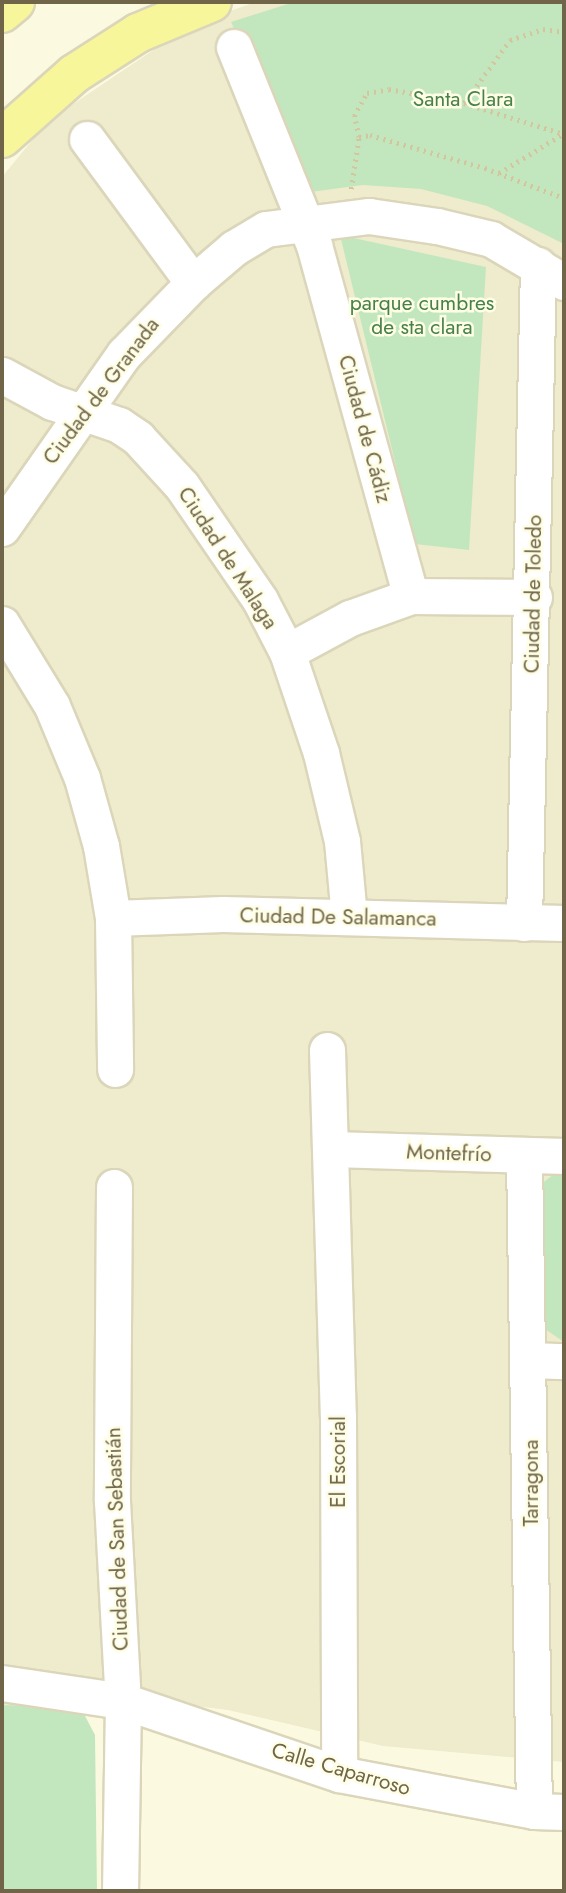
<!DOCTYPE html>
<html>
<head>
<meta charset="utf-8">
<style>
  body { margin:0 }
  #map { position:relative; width:566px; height:1893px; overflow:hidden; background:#fbfae0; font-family:Jost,sans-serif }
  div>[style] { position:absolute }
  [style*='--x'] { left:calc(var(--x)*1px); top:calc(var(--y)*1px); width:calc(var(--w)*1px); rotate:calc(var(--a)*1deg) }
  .residential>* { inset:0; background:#efebcd }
  .green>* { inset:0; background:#c2e7bf }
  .path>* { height:4.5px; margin-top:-2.25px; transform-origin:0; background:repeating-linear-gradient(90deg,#d3c59c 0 2px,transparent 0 7px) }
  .roads { filter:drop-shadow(2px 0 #dbd6ba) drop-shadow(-2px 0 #dbd6ba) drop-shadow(0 2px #dbd6ba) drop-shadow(0 -2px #dbd6ba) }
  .minor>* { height:35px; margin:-17.5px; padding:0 17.5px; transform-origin:17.5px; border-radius:17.5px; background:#fff }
  .major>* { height:38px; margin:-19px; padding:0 19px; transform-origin:19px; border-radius:19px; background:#f8f69a }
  span { translate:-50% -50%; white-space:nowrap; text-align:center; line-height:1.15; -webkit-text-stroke:5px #fefde5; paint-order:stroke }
  .park-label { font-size:21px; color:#47814a }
  .street-label { font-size:21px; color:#706548 }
  .frame { position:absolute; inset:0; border:4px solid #706548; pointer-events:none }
</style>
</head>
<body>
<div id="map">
  <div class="residential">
    <div style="clip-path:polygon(256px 2px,564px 2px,564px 1762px,383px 1746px,228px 1710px,84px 1692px,75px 1891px,2px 1891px,2px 177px,48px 121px,192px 24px)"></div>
  </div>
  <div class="green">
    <div style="clip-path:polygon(294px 2px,564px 2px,564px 244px,487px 206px,421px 189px,363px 185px,310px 192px,231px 22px)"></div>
    <div style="clip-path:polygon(340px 235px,486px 267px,469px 550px,415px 544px)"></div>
    <div style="clip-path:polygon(564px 1166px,564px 1342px,542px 1327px,540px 1185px)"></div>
    <div style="clip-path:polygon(2px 1705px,70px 1707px,84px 1714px,95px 1735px,97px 1891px,2px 1891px)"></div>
  </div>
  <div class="path">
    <div style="--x:464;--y:103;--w:78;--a:-53.9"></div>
    <div style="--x:510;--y:40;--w:35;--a:-18"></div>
    <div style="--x:543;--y:29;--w:21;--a:8"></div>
    <div style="--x:359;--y:137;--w:22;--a:-103"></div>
    <div style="--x:354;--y:116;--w:26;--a:-61"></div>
    <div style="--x:367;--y:93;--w:22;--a:-10"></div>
    <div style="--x:389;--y:89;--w:76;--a:10.6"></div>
    <div style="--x:464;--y:103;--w:105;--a:17.2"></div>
    <div style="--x:499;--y:173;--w:75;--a:-31.4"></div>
    <div style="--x:351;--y:189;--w:53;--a:-81.3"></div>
    <div style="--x:359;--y:137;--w:11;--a:-10"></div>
    <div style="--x:370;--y:135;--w:120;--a:16"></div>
    <div style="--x:485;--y:168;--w:85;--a:20.8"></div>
  </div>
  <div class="roads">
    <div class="minor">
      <div style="--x:234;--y:47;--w:214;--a:68"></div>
      <div style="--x:314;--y:245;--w:364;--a:74.6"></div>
      <div style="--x:87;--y:139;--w:179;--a:53.6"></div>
      <div style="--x:2;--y:375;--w:57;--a:28.4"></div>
      <div style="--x:52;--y:402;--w:71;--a:18.9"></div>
      <div style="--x:119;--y:425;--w:23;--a:34"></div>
      <div style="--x:138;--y:438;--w:65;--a:47.5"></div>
      <div style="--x:182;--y:486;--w:138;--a:55.6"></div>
      <div style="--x:260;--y:600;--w:59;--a:62.6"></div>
      <div style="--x:287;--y:652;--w:107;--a:71.4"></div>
      <div style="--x:321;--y:753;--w:90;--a:76.6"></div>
      <div style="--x:342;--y:841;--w:75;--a:84.7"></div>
      <div style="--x:2;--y:528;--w:213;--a:-55"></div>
      <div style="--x:124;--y:354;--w:99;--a:-45.8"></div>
      <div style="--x:193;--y:283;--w:54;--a:-40.5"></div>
      <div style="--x:234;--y:248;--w:37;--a:-31"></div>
      <div style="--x:266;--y:229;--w:104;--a:-7.2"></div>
      <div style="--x:369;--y:216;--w:69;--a:8.4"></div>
      <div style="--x:437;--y:226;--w:56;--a:13.5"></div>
      <div style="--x:491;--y:239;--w:85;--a:30.5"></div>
      <div style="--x:2;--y:624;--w:96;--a:58.6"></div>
      <div style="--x:52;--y:706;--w:78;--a:67.4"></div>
      <div style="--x:82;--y:778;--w:71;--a:74.4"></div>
      <div style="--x:101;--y:846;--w:73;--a:80.5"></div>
      <div style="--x:113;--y:918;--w:151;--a:89.2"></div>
      <div style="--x:287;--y:652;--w:72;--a:-28.4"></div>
      <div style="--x:350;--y:618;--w:65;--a:-19.8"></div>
      <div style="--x:411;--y:596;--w:123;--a:0.5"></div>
      <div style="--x:113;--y:918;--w:110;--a:-2.1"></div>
      <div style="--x:223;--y:914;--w:341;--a:1.5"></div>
      <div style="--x:524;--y:923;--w:658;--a:-88.78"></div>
      <div style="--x:327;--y:1050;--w:367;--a:88.3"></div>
      <div style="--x:338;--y:1417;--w:357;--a:89.8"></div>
      <div style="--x:333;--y:1149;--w:231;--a:1.7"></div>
      <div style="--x:524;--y:1155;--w:656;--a:89.13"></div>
      <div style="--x:114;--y:1187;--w:314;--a:90.4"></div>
      <div style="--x:112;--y:1501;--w:200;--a:86.9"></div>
      <div style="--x:123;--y:1701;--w:190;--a:90.9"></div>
      <div style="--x:530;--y:1360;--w:34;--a:2"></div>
      <div style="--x:2;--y:1683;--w:122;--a:8.5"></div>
      <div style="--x:123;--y:1701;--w:228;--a:18.7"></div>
      <div style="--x:339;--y:1774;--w:198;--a:10.7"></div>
      <div style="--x:534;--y:1811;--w:30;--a:2"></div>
    </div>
    <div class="major">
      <div style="--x:2;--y:13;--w:17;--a:-40"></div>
      <div style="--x:2;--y:138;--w:96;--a:-41.6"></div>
      <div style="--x:74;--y:74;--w:76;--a:-32.6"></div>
      <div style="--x:138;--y:33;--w:80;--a:-22.7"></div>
    </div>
  </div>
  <div class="park-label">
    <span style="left:463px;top:99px">Santa Clara</span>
    <span style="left:422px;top:315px">parque cumbres<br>de sta clara</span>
  </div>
  <div class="street-label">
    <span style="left:101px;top:391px;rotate:-53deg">Ciudad de Granada</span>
    <span style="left:365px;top:429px;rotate:75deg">Ciudad de Cádiz</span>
    <span style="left:228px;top:558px;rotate:57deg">Ciudad de Malaga</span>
    <span style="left:533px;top:594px;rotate:-89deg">Ciudad de Toledo</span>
    <span style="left:338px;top:917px;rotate:1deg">Ciudad De Salamanca</span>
    <span style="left:449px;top:1153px;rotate:2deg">Montefrío</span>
    <span style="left:338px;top:1462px;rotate:-90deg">El Escorial</span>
    <span style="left:531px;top:1483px;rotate:-90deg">Tarragona</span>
    <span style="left:117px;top:1539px;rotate:-92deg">Ciudad de San Sebastián</span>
    <span style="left:341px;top:1769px;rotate:16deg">Calle Caparroso</span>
  </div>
  <div class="frame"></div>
</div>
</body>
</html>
